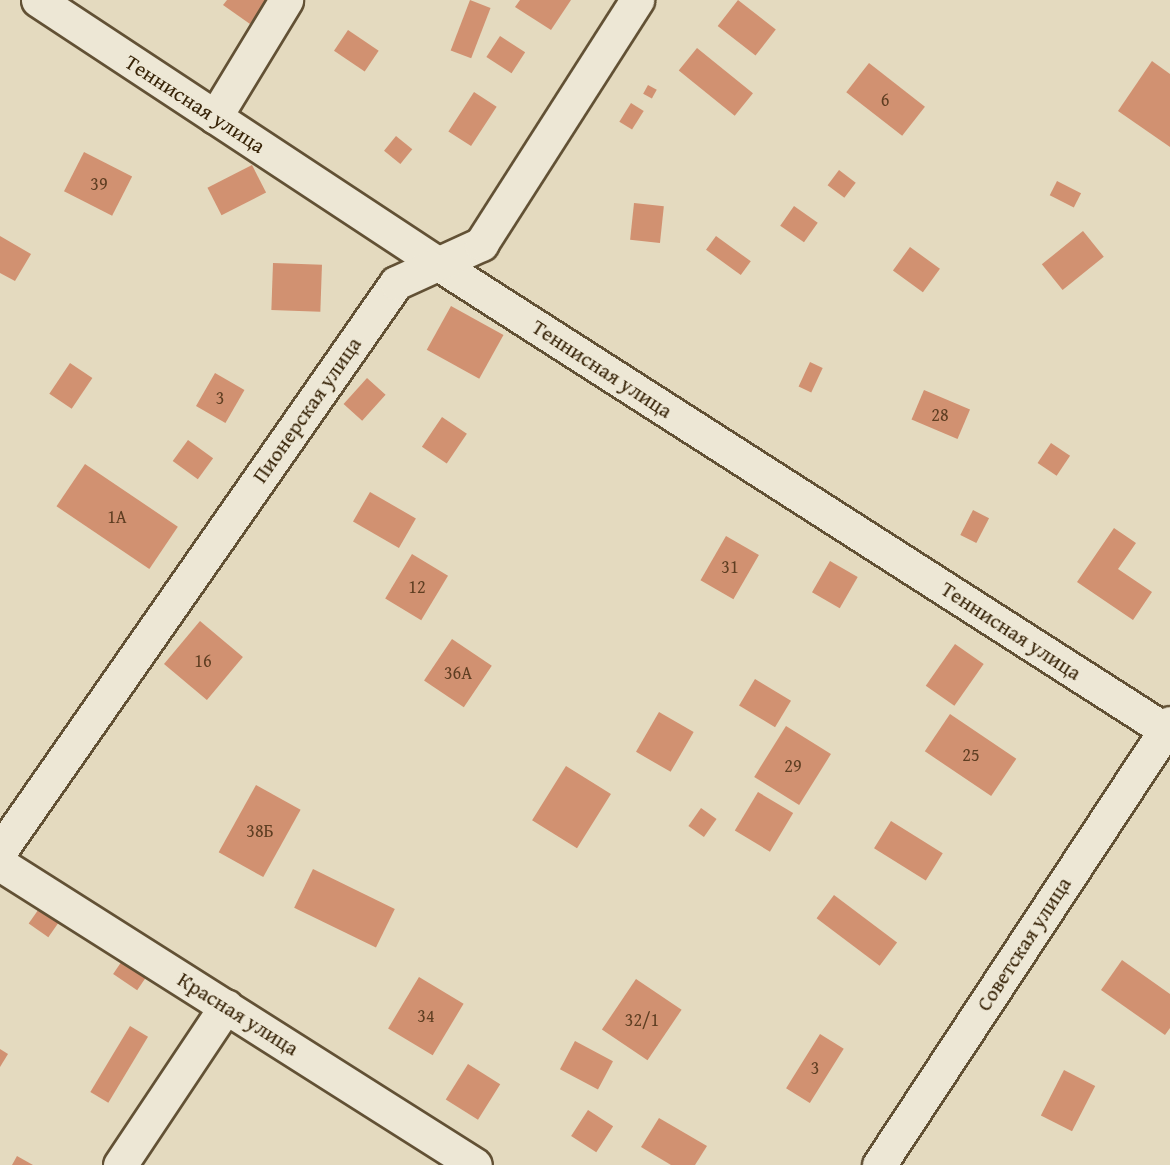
<!DOCTYPE html>
<html>
<head>
<meta charset="utf-8">
<style>
  body { margin:0 }
  #map { position:relative; width:1170px; height:1165px; overflow:hidden; background:#e4dabf; font-family:"Gentium Book Plus",serif }
  div>[style] { position:absolute }
  [style*='--x'] { left:calc(var(--x)*1px); top:calc(var(--y)*1px); width:calc(var(--w)*1px); rotate:calc(var(--a)*1deg) }
  .building>* { inset:0; background:#d19171; transform-origin:0 0 }
  .roads { filter:drop-shadow(2px 0 #625135) drop-shadow(-2px 0 #625135) drop-shadow(0 2px #625135) drop-shadow(0 -2px #625135) }
  .minor>* { height:33px; margin:-16.5px; padding:0 16.5px; transform-origin:16.5px; border-radius:16.5px; background:#ede7d5 }
  span { translate:-50% -50%; white-space:nowrap; text-align:center; line-height:1.15; -webkit-text-stroke:6px #ede7d5; paint-order:stroke }
  .number-label { font-size:18px; color:#5e3e22 }
  .number-label span { -webkit-text-stroke-width:0 }
  .street-label { font-size:21px; color:#372307 }
</style>
</head>
<body>
<div id="map">
  <div class="building">
    <div style="clip-path:polygon(227px 0,267px 0,250px 24px,223px 5px)"></div>
    <div style="left:470px;top:0;width:22px;height:54px;rotate:21deg"></div>
    <div style="clip-path:polygon(520px 0,571px 0,551px 30px,515px 7px)"></div>
    <div style="left:738px;top:0;width:48px;height:33px;rotate:38deg"></div>
    <div style="left:348px;top:30px;width:37px;height:25px;rotate:34deg"></div>
    <div style="left:500px;top:36px;width:30px;height:25px;rotate:33deg"></div>
    <div style="left:697px;top:48px;width:72px;height:29px;rotate:39deg"></div>
    <div style="clip-path:polygon(1152px 61px,1170px 74px,1170px 147px,1118px 111px)"></div>
    <div style="left:869px;top:63px;width:71px;height:37px;rotate:38deg"></div>
    <div style="left:648px;top:85px;width:10px;height:10px;rotate:29deg"></div>
    <div style="left:474px;top:92px;width:27px;height:47px;rotate:33deg"></div>
    <div style="left:631px;top:103px;width:15px;height:22px;rotate:32deg"></div>
    <div style="left:396px;top:136px;width:21px;height:19px;rotate:39deg"></div>
    <div style="left:84px;top:152px;width:54px;height:44px;rotate:27deg"></div>
    <div style="left:252px;top:165px;width:31px;height:50px;rotate:63deg"></div>
    <div style="left:839px;top:170px;width:21px;height:19px;rotate:37deg"></div>
    <div style="left:1057px;top:181px;width:27px;height:16px;rotate:27deg"></div>
    <div style="left:634px;top:203px;width:30px;height:37px;rotate:6deg"></div>
    <div style="left:794px;top:206px;width:29px;height:24px;rotate:35deg"></div>
    <div style="left:1083px;top:231px;width:33px;height:53px;rotate:51deg"></div>
    <div style="clip-path:polygon(0 236px,31px 254px,15px 281px,0 273px)"></div>
    <div style="left:716px;top:236px;width:43px;height:17px;rotate:36deg"></div>
    <div style="left:910px;top:247px;width:37px;height:29px;rotate:36deg"></div>
    <div style="left:273px;top:263px;width:49px;height:47px;rotate:2deg"></div>
    <div style="left:451px;top:306px;width:60px;height:50px;rotate:29deg"></div>
    <div style="left:810px;top:362px;width:14px;height:27px;rotate:25deg"></div>
    <div style="left:70px;top:363px;width:27px;height:37px;rotate:34deg"></div>
    <div style="left:215px;top:373px;width:34px;height:38px;rotate:30deg"></div>
    <div style="left:367px;top:378px;width:25px;height:35px;rotate:42deg"></div>
    <div style="left:924px;top:390px;width:50px;height:32px;rotate:23deg"></div>
    <div style="left:442px;top:417px;width:30px;height:36px;rotate:34deg"></div>
    <div style="left:188px;top:440px;width:31px;height:26px;rotate:36deg"></div>
    <div style="left:1051px;top:443px;width:23px;height:24px;rotate:34deg"></div>
    <div style="left:85px;top:464px;width:112px;height:51px;rotate:34deg"></div>
    <div style="left:370px;top:492px;width:53px;height:34px;rotate:30deg"></div>
    <div style="left:973px;top:510px;width:18px;height:28px;rotate:27deg"></div>
    <div style="clip-path:polygon(1114px 528px,1136px 543px,1118px 569px,1152px 592px,1133px 620px,1077px 582px)"></div>
    <div style="left:726px;top:536px;width:38px;height:51px;rotate:30deg"></div>
    <div style="left:412px;top:554px;width:42px;height:52px;rotate:31deg"></div>
    <div style="left:830px;top:561px;width:32px;height:36px;rotate:30deg"></div>
    <div style="left:200px;top:621px;width:56px;height:56px;rotate:40deg"></div>
    <div style="left:452px;top:639px;width:48px;height:50px;rotate:34deg"></div>
    <div style="left:955px;top:644px;width:35px;height:51px;rotate:35deg"></div>
    <div style="left:755px;top:679px;width:42px;height:31px;rotate:31deg"></div>
    <div style="left:659px;top:712px;width:40px;height:46px;rotate:30deg"></div>
    <div style="left:950px;top:714px;width:80px;height:45px;rotate:34deg"></div>
    <div style="left:786px;top:726px;width:53px;height:60px;rotate:32deg"></div>
    <div style="left:566px;top:766px;width:53px;height:64px;rotate:32deg"></div>
    <div style="left:256px;top:785px;width:51px;height:77px;rotate:29deg"></div>
    <div style="left:758px;top:792px;width:41px;height:45px;rotate:31deg"></div>
    <div style="left:701px;top:808px;width:19px;height:22px;rotate:35deg"></div>
    <div style="left:891px;top:821px;width:61px;height:32px;rotate:32deg"></div>
    <div style="left:313px;top:869px;width:91px;height:43px;rotate:26deg"></div>
    <div style="left:834px;top:895px;width:79px;height:29px;rotate:37deg"></div>
    <div style="left:43px;top:903px;width:24px;height:25px;rotate:35deg"></div>
    <div style="left:126px;top:955px;width:29px;height:23px;rotate:34deg"></div>
    <div style="clip-path:polygon(1122px 960px,1170px 994px,1170px 1028px,1165px 1035px,1101px 990px)"></div>
    <div style="left:419px;top:977px;width:52px;height:60px;rotate:31deg"></div>
    <div style="left:636px;top:979px;width:55px;height:61px;rotate:34deg"></div>
    <div style="left:130px;top:1026px;width:21px;height:77px;rotate:31deg"></div>
    <div style="left:820px;top:1034px;width:28px;height:64px;rotate:32deg"></div>
    <div style="left:575px;top:1041px;width:43px;height:32px;rotate:28deg"></div>
    <div style="clip-path:polygon(0 1049px,8px 1054px,0 1067px)"></div>
    <div style="left:468px;top:1064px;width:38px;height:42px;rotate:32deg"></div>
    <div style="left:1064px;top:1070px;width:35px;height:51px;rotate:27deg"></div>
    <div style="left:588px;top:1110px;width:30px;height:31px;rotate:33deg"></div>
    <div style="clip-path:polygon(659px 1118px,707px 1146px,695px 1165px,671px 1165px,641px 1147px)"></div>
    <div style="clip-path:polygon(17px 1156px,33px 1165px,12px 1165px)"></div>
  </div>
  <div class="roads">
    <div class="minor">
      <div style="--x:38;--y:0;--w:481;--a:33.4"></div>
      <div style="--x:440;--y:265;--w:867;--a:32.66"></div>
      <div style="--x:215;--y:117;--w:137;--a:-58.7"></div>
      <div style="--x:0;--y:851;--w:692;--a:-55.12"></div>
      <div style="--x:396;--y:283;--w:94;--a:-24.6"></div>
      <div style="--x:481;--y:244;--w:290;--a:-57.4"></div>
      <div style="--x:0;--y:864;--w:562;--a:32.36"></div>
      <div style="--x:120;--y:1165;--w:191;--a:-56.3"></div>
      <div style="--x:879;--y:1165;--w:529;--a:-56.64"></div>
    </div>
  </div>
  <div class="number-label">
    <span style="left:885px;top:100px">6</span>
    <span style="left:99px;top:184px">39</span>
    <span style="left:220px;top:398px">3</span>
    <span style="left:940px;top:415px">28</span>
    <span style="left:117px;top:517px">1А</span>
    <span style="left:730px;top:567px">31</span>
    <span style="left:417px;top:587px">12</span>
    <span style="left:203px;top:661px">16</span>
    <span style="left:458px;top:673px">36А</span>
    <span style="left:971px;top:755px">25</span>
    <span style="left:793px;top:766px">29</span>
    <span style="left:260px;top:831px">38Б</span>
    <span style="left:426px;top:1016px">34</span>
    <span style="left:642px;top:1020px">32/1</span>
    <span style="left:815px;top:1068px">3</span>
  </div>
  <div class="street-label">
    <span style="left:195px;top:104px;rotate:33deg">Теннисная улица</span>
    <span style="left:602px;top:369px;rotate:33deg">Теннисная улица</span>
    <span style="left:307px;top:410px;rotate:-55deg">Пионерская улица</span>
    <span style="left:1011px;top:631px;rotate:33deg">Теннисная улица</span>
    <span style="left:1024px;top:944px;rotate:-57deg">Советская улица</span>
    <span style="left:238px;top:1014px;rotate:32deg">Красная улица</span>
  </div>
</div>
</body>
</html>
